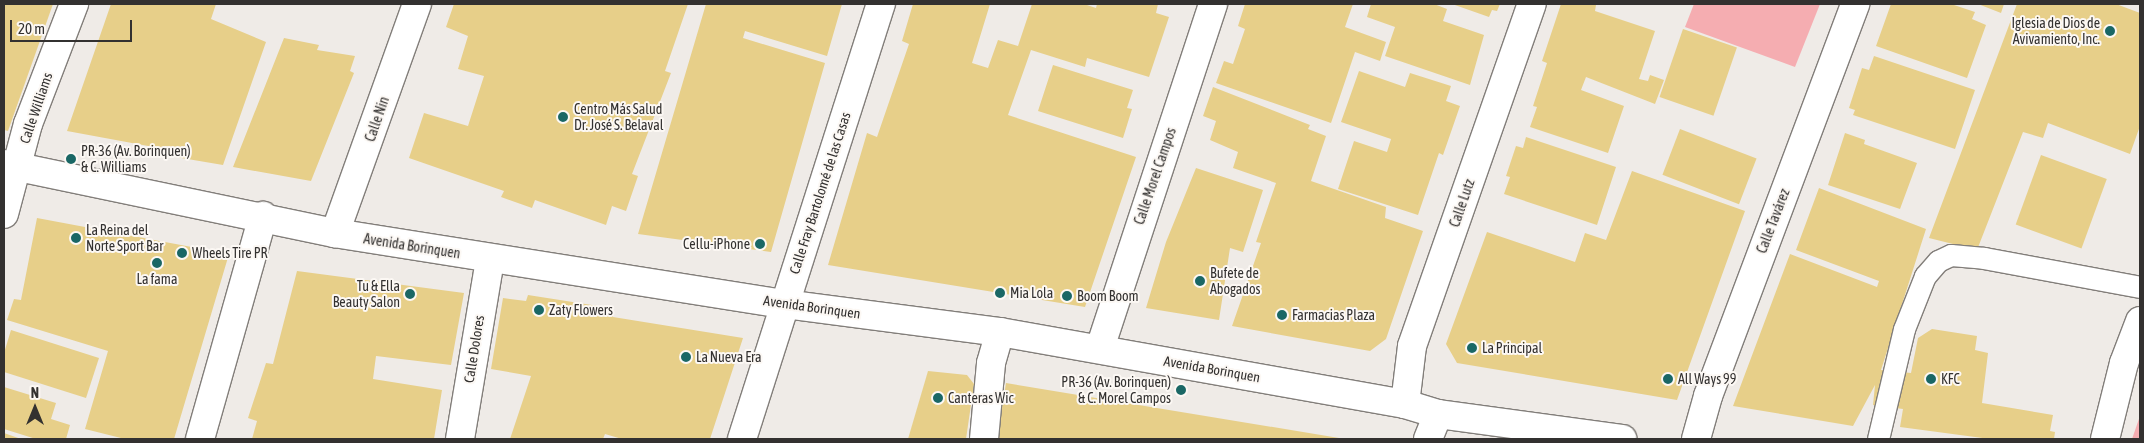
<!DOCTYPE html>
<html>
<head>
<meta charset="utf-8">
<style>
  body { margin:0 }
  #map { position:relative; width:2144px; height:443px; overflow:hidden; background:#efebe7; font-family:"Asap Condensed",sans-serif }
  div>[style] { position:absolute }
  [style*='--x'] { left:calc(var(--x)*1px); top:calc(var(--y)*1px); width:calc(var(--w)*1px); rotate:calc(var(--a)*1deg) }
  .green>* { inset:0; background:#f5adb1 }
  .building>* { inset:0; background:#e7cf89; transform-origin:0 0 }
  .roads { filter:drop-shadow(1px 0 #827e7a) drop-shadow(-1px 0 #827e7a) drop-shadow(0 1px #827e7a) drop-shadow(0 -1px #827e7a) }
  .lane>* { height:21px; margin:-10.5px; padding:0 10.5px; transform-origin:10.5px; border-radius:10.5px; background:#fff }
  .street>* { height:28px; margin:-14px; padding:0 14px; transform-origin:14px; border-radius:14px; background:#fff }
  .secondary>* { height:28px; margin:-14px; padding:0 14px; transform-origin:14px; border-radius:14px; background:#fff }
  .dots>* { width:14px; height:14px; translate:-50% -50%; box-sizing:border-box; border:2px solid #fcf8f4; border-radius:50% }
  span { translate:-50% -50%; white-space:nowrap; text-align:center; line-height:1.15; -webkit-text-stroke:4px #fcf8f4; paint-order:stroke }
  .poi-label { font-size:14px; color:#333130 }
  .right { translate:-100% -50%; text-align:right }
  .left { translate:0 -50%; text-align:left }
  .street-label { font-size:14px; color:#333130 }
  .frame { position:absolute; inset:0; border:5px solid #333130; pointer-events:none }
  .north { position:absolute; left:10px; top:383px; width:50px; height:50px; -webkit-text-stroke:4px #fcf8f4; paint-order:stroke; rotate:0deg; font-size:14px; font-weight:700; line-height:20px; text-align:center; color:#333130 }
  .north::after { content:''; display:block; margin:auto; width:18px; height:22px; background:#333130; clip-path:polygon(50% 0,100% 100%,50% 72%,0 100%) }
  .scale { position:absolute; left:10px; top:20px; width:122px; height:22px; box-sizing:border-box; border:2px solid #333130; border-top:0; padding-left:6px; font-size:15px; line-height:18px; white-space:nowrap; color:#333130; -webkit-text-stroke:4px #fcf8f4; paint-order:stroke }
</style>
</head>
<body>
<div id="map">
  <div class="green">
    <div style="clip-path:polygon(1694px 4px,1820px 4px,1795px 67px,1685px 27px)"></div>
    <div style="clip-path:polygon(2140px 416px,2140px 439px,2132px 439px)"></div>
  </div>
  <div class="building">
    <div style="clip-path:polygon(4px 4px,53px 4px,8px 131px,4px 130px)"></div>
    <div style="clip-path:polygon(111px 4px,216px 4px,211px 19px,266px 42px,223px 165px,158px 154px,159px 148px,67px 131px)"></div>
    <div style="clip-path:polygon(454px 4px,688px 4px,665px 71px,671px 73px,632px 174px,638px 176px,626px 211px,612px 206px,606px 225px,535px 200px,532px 208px,501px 197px,504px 191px,409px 158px,424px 113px,468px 126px,484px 76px,458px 69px,468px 36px,446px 27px)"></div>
    <div style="clip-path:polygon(706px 4px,842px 4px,827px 56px,745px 31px,743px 38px,825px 63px,771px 252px,638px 234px)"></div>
    <div style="clip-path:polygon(913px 4px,990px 4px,972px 63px,988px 68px,998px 40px,1018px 46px,1032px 4px,1084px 4px,1096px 8px,1097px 4px,1158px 4px,1156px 13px,1169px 17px,1149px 77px,1087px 58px,1085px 67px,1031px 50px,1008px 115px,1136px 157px,1085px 307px,828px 265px,867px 133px,877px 137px,909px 44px,902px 41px)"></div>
    <div style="clip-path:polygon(1245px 4px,1353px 4px,1345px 27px,1386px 42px,1380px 61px,1355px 52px,1331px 123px,1216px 83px,1224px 61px,1233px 64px,1245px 29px,1238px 26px)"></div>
    <div style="clip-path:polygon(1371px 4px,1434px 4px,1447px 9px,1443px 21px,1484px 35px,1470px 85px,1385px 56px,1395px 27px,1367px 17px)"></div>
    <div style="clip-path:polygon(1452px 4px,1500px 4px,1497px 11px,1492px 10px,1489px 17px)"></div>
    <div style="clip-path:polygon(1561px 4px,1592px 4px,1596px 5px,1595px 11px,1655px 31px,1639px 79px,1648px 81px,1650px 75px,1664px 80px,1655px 104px,1586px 77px,1581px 90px,1624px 106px,1608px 153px,1530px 127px,1537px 107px,1533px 106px,1547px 63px,1542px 61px)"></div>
    <div style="clip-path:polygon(1891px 4px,1951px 4px,1975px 12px,1972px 19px,1986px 25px,1967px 78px,1876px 46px)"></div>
    <div style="clip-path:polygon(1978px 4px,2004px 4px,2001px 13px)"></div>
    <div style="clip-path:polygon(2017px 4px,2116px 4px,2140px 13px,2140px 126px,2130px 154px,2048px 123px,2043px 138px,2023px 132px,1977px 250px,1929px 238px)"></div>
    <div style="left:1683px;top:29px;width:57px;height:72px;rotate:19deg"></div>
    <div style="clip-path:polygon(284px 38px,319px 45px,317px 50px,355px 56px,350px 71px,354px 73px,311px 181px,233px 167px)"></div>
    <div style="clip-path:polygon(1874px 56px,1975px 90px,1955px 149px,1853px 115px,1855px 110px,1849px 108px,1862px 68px,1869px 70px)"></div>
    <div style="clip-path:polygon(1053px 65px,1133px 90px,1127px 108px,1132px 109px,1123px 138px,1038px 111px)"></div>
    <div style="clip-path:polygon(1359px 71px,1405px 87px,1410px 73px,1451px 86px,1446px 101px,1460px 106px,1443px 155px,1439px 153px,1418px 215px,1338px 189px,1354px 141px,1387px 152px,1391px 139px,1341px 122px)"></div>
    <div style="clip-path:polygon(1213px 87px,1310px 125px,1308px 129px,1326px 136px,1311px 181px,1386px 207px,1385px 218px,1423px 231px,1386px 339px,1370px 351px,1232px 326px,1261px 243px,1256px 242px,1276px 183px,1233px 168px,1238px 152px,1210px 140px,1216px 121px,1203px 116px)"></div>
    <div style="left:1680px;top:129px;width:82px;height:49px;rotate:21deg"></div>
    <div style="clip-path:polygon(1845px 133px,1865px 140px,1864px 144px,1917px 163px,1900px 209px,1828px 185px)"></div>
    <div style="clip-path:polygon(1526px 137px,1616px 167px,1597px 225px,1504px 194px,1510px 177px,1506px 176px,1516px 146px,1523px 148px)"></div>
    <div style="left:2041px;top:155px;width:70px;height:74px;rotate:20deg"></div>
    <div style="clip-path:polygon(1196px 168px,1263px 190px,1243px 252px,1230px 248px,1219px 320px,1146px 308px,1166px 242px)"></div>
    <div style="clip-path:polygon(1632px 171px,1745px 211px,1677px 400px,1457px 363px,1446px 344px,1487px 232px,1575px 262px,1585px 233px,1606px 240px)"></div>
    <div style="clip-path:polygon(1819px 188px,1926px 229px,1881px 370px,1911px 373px,1918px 338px,1932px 329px,1977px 336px,1975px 350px,1988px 353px,1982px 403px,2053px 415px,2050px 431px,2055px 432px,2054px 439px,1990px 439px,1900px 427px,1903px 409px,1873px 405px,1875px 385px,1853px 426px,1733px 406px,1790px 254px,1877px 287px,1879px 281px,1796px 250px)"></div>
    <div style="clip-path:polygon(37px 218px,229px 254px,174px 439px,125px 439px,85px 429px,108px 351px,7px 320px,14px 299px,21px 300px)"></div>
    <div style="clip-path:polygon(297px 271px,464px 293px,451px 365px,376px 356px,373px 379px,442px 390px,434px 439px,252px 439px,257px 421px,248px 418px,266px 363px,273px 364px)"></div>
    <div style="clip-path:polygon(528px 295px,611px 308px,613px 317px,743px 338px,710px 439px,622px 439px,605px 434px,603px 439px,510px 439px,531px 376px,491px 369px,503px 298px,526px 301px)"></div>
    <div style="clip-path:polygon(11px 330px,99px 358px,86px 398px,4px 372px,4px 353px)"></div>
    <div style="clip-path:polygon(928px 371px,967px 375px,974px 384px,966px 439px,908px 439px)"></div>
    <div style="clip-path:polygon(1006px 383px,1339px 438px,1339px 439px,997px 439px)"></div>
    <div style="clip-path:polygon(4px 387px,56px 403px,51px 419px,70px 425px,66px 439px,36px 439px,4px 429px)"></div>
    <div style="clip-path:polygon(4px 433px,21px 439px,4px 439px)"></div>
  </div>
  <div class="roads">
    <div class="lane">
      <div style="--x:1878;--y:439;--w:113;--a:-76.7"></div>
      <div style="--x:1904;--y:329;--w:57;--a:-68.4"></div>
      <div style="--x:1925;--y:276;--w:20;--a:-49"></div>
      <div style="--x:1938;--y:261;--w:14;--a:-25"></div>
      <div style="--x:1951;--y:255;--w:33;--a:5"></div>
      <div style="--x:1984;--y:258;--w:159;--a:10.5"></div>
    </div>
    <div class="street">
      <div style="--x:4;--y:214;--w:93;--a:-75.1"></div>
      <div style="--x:28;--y:124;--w:129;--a:-69"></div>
      <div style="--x:335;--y:233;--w:243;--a:-70.3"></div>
      <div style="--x:1100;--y:348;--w:362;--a:-71.8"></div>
      <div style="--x:1405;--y:404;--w:58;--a:-83.1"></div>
      <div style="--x:1412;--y:346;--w:362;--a:-70.7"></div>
      <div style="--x:200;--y:439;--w:232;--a:-74.2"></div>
      <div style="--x:460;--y:439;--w:182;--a:-80.5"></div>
      <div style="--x:742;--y:439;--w:457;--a:-72.3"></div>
      <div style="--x:984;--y:439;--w:76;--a:-84.7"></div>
      <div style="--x:991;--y:363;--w:32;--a:-74"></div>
      <div style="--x:1428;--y:439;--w:27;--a:-68"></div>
      <div style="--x:1696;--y:439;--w:45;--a:-74.4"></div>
      <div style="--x:1708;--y:396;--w:419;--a:-69.4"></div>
      <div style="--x:2105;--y:439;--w:78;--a:-76"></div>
      <div style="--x:2124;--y:363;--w:45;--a:-69.1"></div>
    </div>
    <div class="secondary">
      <div style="--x:4;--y:164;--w:338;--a:11.8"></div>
      <div style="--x:335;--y:233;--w:455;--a:9"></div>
      <div style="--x:784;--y:304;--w:218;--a:7.4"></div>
      <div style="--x:1000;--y:332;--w:411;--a:10.1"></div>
      <div style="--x:1405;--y:404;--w:34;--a:17"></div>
      <div style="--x:1438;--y:414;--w:186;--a:7.7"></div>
    </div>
  </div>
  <div class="dots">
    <div style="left:2110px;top:31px;background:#1a6765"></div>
    <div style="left:563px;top:117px;background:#1a6765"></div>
    <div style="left:71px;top:159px;background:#1a6765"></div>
    <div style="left:76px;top:238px;background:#1a6765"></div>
    <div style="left:760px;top:244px;background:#1a6765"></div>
    <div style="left:182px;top:253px;background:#1a6765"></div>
    <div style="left:157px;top:263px;background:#1a6765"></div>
    <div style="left:1200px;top:281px;background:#1a6765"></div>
    <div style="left:1000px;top:293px;background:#1a6765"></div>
    <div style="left:410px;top:294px;background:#1a6765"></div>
    <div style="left:1067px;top:296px;background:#1a6765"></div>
    <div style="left:539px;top:310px;background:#1a6765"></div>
    <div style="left:1282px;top:315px;background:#1a6765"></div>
    <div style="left:1472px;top:348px;background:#1a6765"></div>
    <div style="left:686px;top:357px;background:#1a6765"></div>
    <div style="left:1668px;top:379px;background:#1a6765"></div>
    <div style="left:1931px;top:379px;background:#1a6765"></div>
    <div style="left:1181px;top:390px;background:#1a6765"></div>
    <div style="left:938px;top:398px;background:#1a6765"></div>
  </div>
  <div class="poi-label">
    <span class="right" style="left:2100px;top:31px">Iglesia de Dios de<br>Avivamiento, Inc.</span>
    <span class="left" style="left:574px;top:117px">Centro Más Salud<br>Dr. José S. Belaval</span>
    <span class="left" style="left:81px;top:159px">PR-36 (Av. Borinquen)<br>&amp; C. Williams</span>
    <span class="left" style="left:86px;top:238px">La Reina del<br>Norte Sport Bar</span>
    <span class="right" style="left:750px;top:244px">Cellu-iPhone</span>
    <span class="left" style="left:192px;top:253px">Wheels Tire PR</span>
    <span class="left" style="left:1210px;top:281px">Bufete de<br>Abogados</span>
    <span style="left:157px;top:279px">La fama</span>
    <span class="right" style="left:400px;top:294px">Tu &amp; Ella<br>Beauty Salon</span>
    <span class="left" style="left:1010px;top:293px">Mia Lola</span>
    <span class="left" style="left:1077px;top:296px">Boom Boom</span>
    <span class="left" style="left:549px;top:310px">Zaty Flowers</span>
    <span class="left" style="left:1292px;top:315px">Farmacias Plaza</span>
    <span class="left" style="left:1482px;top:348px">La Principal</span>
    <span class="left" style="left:696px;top:357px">La Nueva Era</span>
    <span class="left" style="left:1678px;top:379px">All Ways 99</span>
    <span class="left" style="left:1941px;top:379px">KFC</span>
    <span class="right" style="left:1171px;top:390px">PR-36 (Av. Borinquen)<br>&amp; C. Morel Campos</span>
    <span class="left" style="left:948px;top:398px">Canteras Wic</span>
  </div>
  <div class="street-label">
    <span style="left:36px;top:108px;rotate:-71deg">Calle Williams</span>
    <span style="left:377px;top:119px;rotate:-71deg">Calle Nin</span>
    <span style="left:1155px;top:176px;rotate:-71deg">Calle Morel Campos</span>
    <span style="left:820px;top:193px;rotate:-72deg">Calle Fray Bartolomé de las Casas</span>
    <span style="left:1462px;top:203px;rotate:-71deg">Calle Lutz</span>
    <span style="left:1773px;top:221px;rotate:-69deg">Calle Tavárez</span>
    <span style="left:412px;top:246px;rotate:9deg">Avenida Borinquen</span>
    <span style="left:812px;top:307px;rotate:8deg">Avenida Borinquen</span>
    <span style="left:474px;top:349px;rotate:-81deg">Calle Dolores</span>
    <span style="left:1212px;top:369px;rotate:10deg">Avenida Borinquen</span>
  </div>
  <div class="frame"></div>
  <div class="north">N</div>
  <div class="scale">20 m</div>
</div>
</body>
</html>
